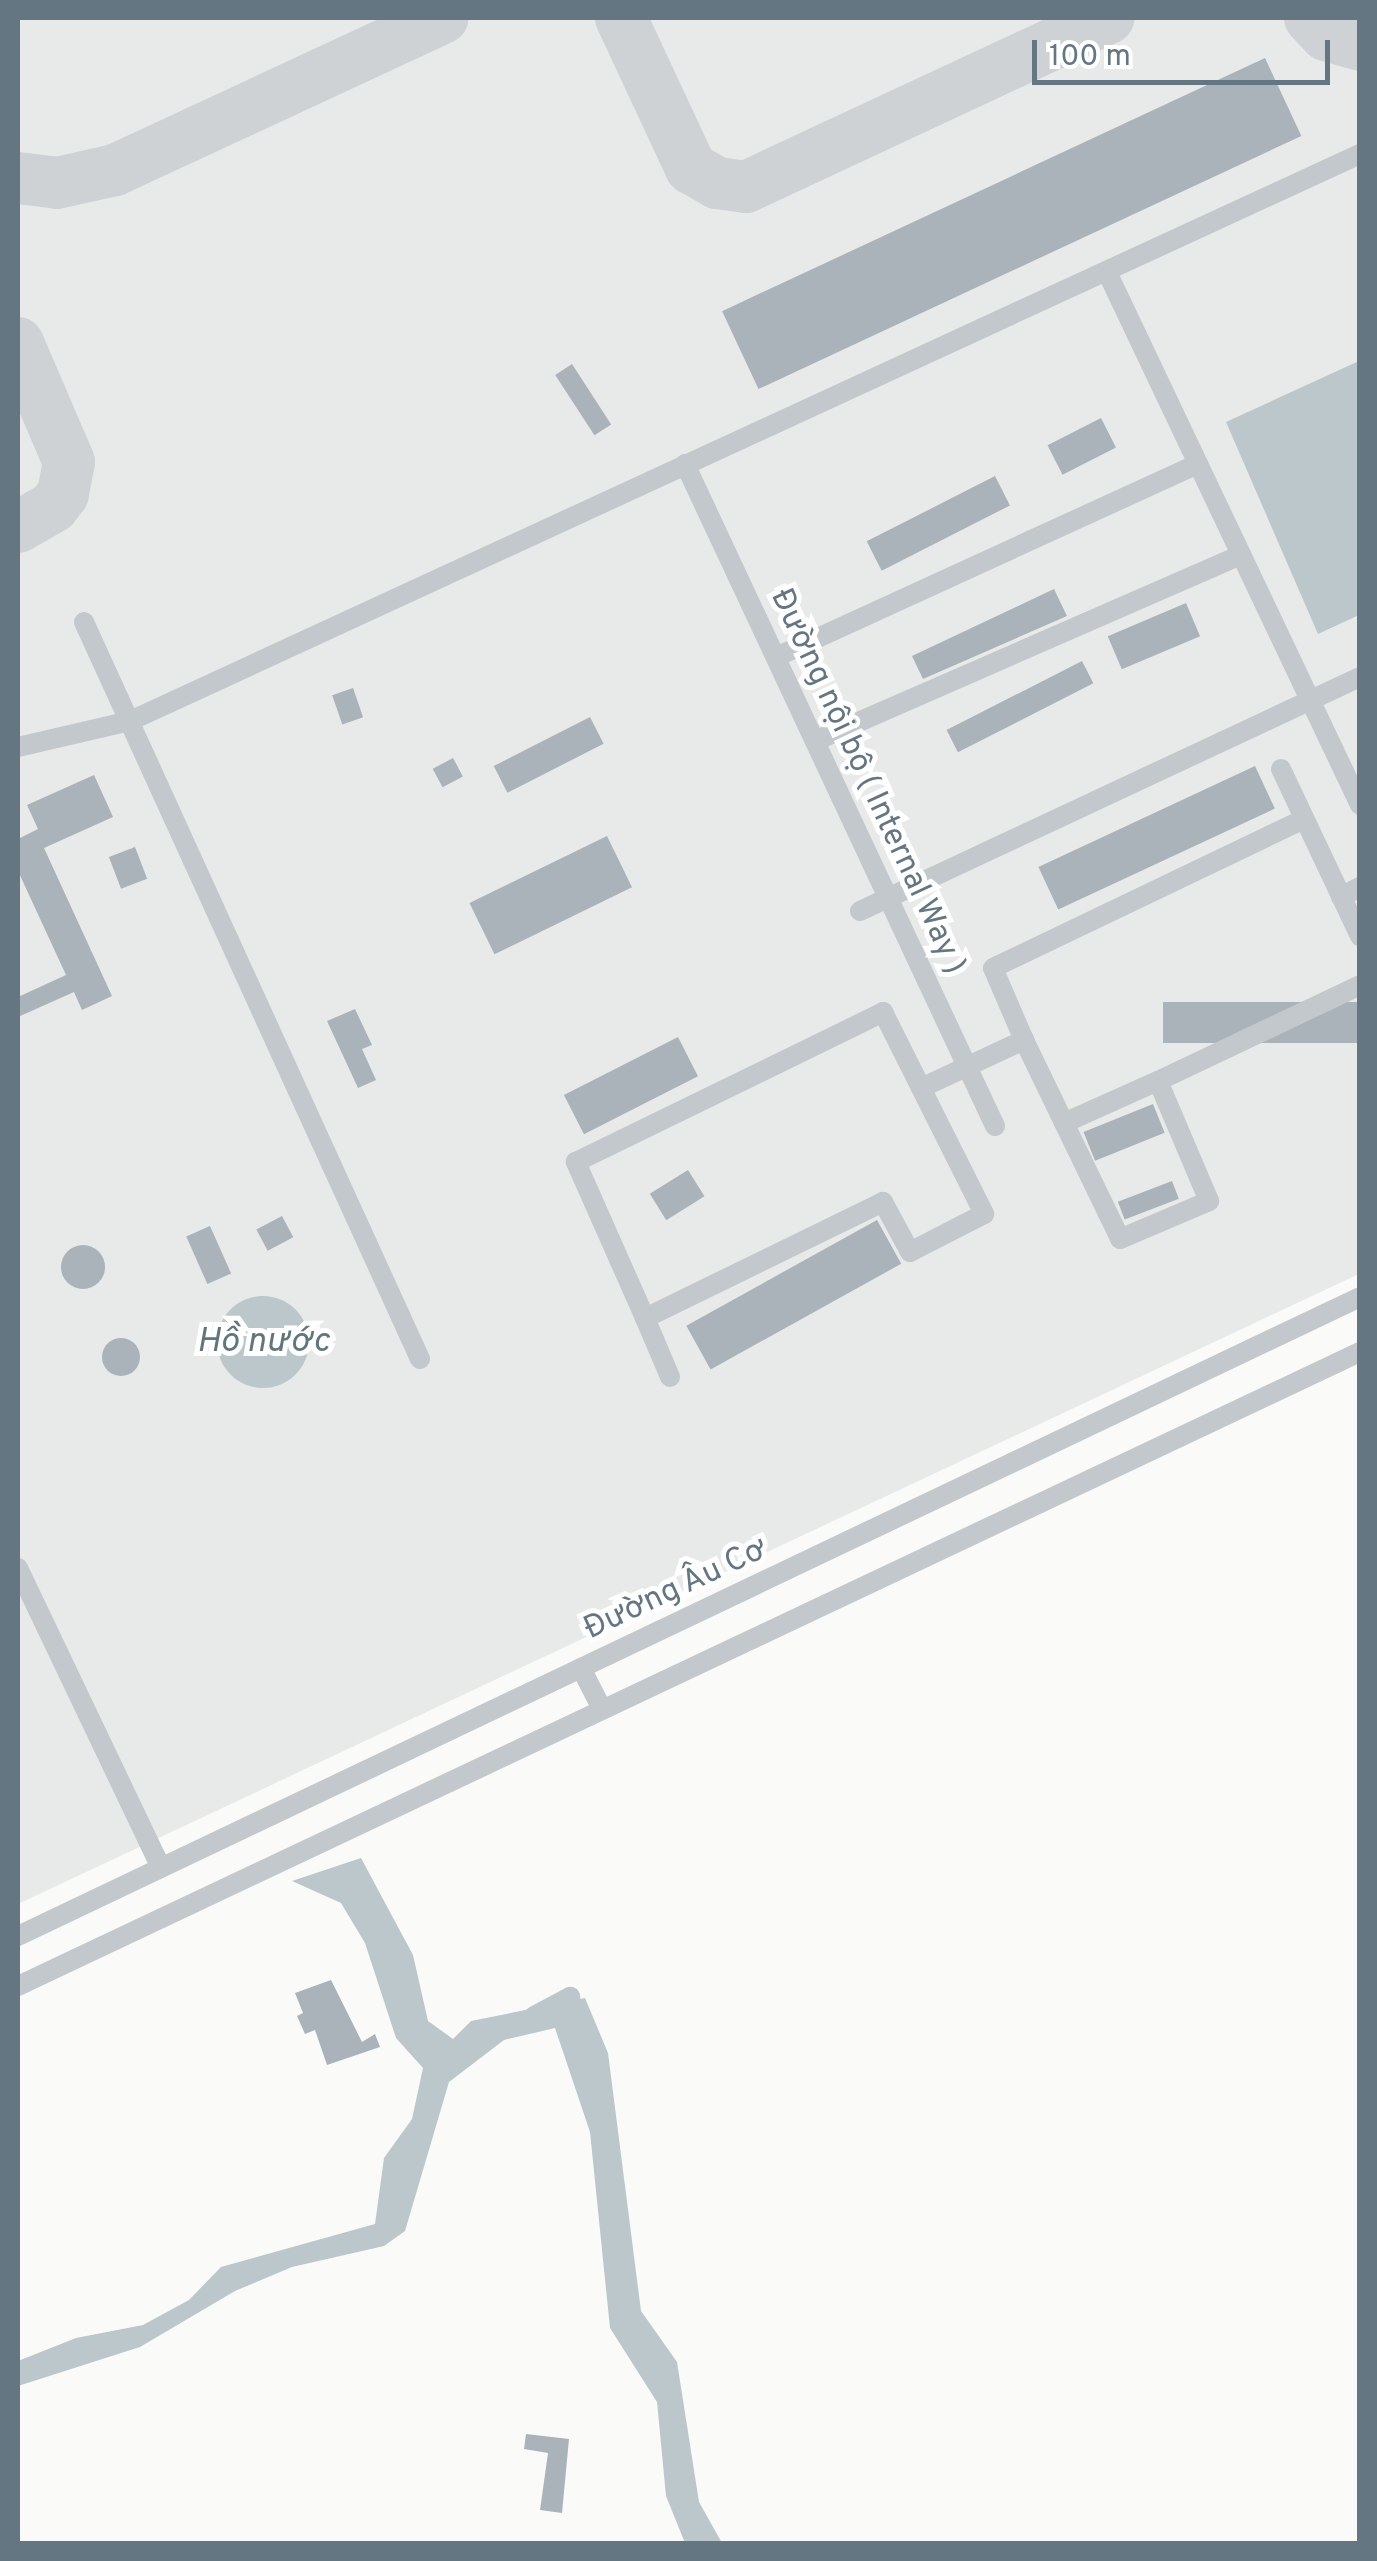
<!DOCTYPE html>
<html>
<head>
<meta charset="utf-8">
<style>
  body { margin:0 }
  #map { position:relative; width:1377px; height:2561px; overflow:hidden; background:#fafaf8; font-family:Overpass,sans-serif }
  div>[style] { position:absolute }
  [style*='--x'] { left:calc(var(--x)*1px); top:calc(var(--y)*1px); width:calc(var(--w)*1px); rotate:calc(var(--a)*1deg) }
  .built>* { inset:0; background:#e8e9e9 }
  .water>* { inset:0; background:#bbc7cb }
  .round { border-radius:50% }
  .canal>* { height:20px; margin:-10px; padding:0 10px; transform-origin:10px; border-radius:10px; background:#bbc7cb }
  .taxiway>* { height:52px; margin:-26px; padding:0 26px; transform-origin:26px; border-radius:26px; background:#ced2d4 }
  .building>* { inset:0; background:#aab3b9; transform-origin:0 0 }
  .minor>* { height:20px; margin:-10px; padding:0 10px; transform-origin:10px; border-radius:10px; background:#c3c8cc }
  span { translate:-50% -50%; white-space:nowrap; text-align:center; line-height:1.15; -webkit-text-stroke:10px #fff; paint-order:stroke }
  .street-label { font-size:32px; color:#657683 }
  .water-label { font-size:35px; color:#60757c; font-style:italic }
  .frame { position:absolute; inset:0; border:20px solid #657683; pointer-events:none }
  .scale { position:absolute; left:1032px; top:40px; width:298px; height:45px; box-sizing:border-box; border:5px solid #657683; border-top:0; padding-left:12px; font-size:30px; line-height:35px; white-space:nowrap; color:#657683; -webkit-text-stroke:8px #fff; paint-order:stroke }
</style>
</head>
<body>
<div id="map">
  <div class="built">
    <div style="clip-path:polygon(18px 18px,1360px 18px,1359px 1274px,18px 1904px)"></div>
  </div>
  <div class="water">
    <div style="clip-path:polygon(1359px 361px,1359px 615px,1318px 634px,1226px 422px)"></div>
    <div class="round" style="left:217px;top:1296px;width:92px;height:92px"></div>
    <div style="clip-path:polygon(361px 1858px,413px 1955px,428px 2021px,453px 2039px,471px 2021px,585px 1998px,608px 2053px,641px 2311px,677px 2362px,699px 2502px,722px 2543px,685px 2543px,666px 2496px,657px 2402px,610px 2328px,590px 2132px,555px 2028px,504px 2040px,449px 2082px,405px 2231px,384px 2246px,292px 2267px,235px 2291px,140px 2347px,18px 2386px,18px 2361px,76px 2338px,143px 2325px,189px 2300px,221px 2267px,375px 2224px,384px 2158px,412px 2119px,423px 2068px,396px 2038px,365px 1943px,341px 1903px,292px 1881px)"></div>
  </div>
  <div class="canal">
    <div style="--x:534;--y:2016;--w:41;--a:-27.8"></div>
    <div style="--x:570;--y:1997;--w:30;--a:81"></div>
  </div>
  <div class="taxiway">
    <div style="--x:621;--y:18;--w:166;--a:65"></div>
    <div style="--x:691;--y:168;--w:30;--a:30"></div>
    <div style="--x:717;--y:183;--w:29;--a:8"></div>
    <div style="--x:746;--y:187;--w:400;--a:-25"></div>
    <div style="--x:1310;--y:18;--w:23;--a:47"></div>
    <div style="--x:1326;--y:35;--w:35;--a:16"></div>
    <div style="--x:18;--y:178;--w:39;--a:7"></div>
    <div style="--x:57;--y:183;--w:59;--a:-12.6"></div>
    <div style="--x:115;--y:170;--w:361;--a:-24.9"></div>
    <div style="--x:18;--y:343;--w:129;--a:66.8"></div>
    <div style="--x:69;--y:462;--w:33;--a:101"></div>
    <div style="--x:63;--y:494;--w:16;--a:128"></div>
    <div style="--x:53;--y:507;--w:40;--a:150.3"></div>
  </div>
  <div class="building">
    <div style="left:1265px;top:58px;width:86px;height:599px;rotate:65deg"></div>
    <div style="left:572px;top:364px;width:72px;height:20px;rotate:57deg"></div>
    <div style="left:1101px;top:418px;width:33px;height:60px;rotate:63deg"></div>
    <div style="left:995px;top:476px;width:33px;height:144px;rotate:63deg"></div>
    <div style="clip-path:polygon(1054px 589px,1067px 616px,923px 679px,912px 656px)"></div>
    <div style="left:1186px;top:603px;width:36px;height:85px;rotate:67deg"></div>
    <div style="left:1082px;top:661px;width:25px;height:152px;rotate:63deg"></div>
    <div style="left:353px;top:688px;width:31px;height:22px;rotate:71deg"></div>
    <div style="left:590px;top:717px;width:30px;height:108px;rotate:63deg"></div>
    <div style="left:453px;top:758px;width:21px;height:23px;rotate:62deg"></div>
    <div style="left:1255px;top:766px;width:47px;height:239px;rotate:65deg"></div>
    <div style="clip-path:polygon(94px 775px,113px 817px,44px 848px,112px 996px,82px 1010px,74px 992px,18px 1017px,18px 997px,66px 975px,18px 871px,18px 839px,38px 829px,27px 805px)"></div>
    <div style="left:607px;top:836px;width:57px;height:153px;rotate:64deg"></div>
    <div style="left:135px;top:847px;width:34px;height:28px;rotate:69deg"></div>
    <div style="left:1360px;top:1002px;width:41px;height:197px;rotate:90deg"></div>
    <div style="clip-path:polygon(355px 1009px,372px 1045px,362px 1049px,376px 1080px,358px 1088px,327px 1021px)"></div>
    <div style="left:678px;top:1037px;width:44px;height:128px;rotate:63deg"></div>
    <div style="left:1153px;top:1104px;width:31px;height:75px;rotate:68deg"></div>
    <div style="left:688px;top:1170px;width:31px;height:45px;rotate:58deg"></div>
    <div style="left:1172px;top:1181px;width:19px;height:58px;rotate:69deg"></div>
    <div style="left:282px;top:1216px;width:24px;height:29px;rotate:62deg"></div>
    <div style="left:877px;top:1220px;width:50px;height:218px;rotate:61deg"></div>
    <div style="left:210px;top:1226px;width:52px;height:26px;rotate:66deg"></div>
    <div class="round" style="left:61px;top:1245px;width:44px;height:44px"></div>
    <div class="round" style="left:102px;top:1338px;width:38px;height:38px"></div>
    <div style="clip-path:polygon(331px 1980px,362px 2042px,375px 2034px,380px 2047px,327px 2065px,315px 2030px,305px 2034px,297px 2016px,303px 2013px,295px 1993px)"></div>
    <div style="clip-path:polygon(526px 2434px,569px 2439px,562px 2513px,540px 2510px,548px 2453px,524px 2449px)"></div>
  </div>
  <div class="minor">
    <div style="--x:1107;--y:272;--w:590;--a:64.61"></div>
    <div style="--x:685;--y:464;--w:731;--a:64.91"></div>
    <div style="--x:84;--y:622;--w:810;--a:65.49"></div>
    <div style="--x:776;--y:657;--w:464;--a:-24.6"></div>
    <div style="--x:815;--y:741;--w:465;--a:-23.6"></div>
    <div style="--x:18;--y:747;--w:115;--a:-13.1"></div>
    <div style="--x:130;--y:721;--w:1354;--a:-24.75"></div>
    <div style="--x:1281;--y:769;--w:185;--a:64.7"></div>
    <div style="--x:1341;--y:897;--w:21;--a:-28"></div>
    <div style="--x:860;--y:911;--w:552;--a:-25.08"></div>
    <div style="--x:883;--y:1012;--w:226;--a:63.4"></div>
    <div style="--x:984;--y:1214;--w:83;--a:152.8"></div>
    <div style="--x:910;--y:1252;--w:57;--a:-118.4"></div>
    <div style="--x:883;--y:1202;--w:265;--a:154"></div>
    <div style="--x:645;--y:1318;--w:171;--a:-113.9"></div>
    <div style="--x:576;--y:1162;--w:342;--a:-26"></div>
    <div style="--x:1024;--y:1040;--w:78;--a:-113.3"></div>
    <div style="--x:993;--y:968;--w:345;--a:-25.6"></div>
    <div style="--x:921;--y:1088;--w:114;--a:-25"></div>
    <div style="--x:1024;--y:1040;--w:221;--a:64.2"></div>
    <div style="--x:1120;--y:1239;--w:97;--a:-23.1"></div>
    <div style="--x:1209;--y:1201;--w:130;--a:-113"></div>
    <div style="--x:1158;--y:1081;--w:224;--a:-25.4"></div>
    <div style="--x:1064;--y:1123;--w:103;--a:-24.1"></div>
    <div style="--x:645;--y:1318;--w:64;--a:67"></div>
    <div style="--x:18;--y:1568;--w:332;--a:64.5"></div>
    <div style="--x:581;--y:1668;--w:46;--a:62.9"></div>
    <div style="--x:18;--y:1936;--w:1486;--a:-25.46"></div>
    <div style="--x:18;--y:1986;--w:1484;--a:-25.29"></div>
  </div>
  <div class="street-label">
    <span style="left:867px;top:782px;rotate:65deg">Đường nội bộ ( Internal Way )</span>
    <span style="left:676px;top:1590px;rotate:-25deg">Đường Âu Cơ</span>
  </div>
  <div class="water-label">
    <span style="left:263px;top:1342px">Hồ nước</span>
  </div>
  <div class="frame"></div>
  <div class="scale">100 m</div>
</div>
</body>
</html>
